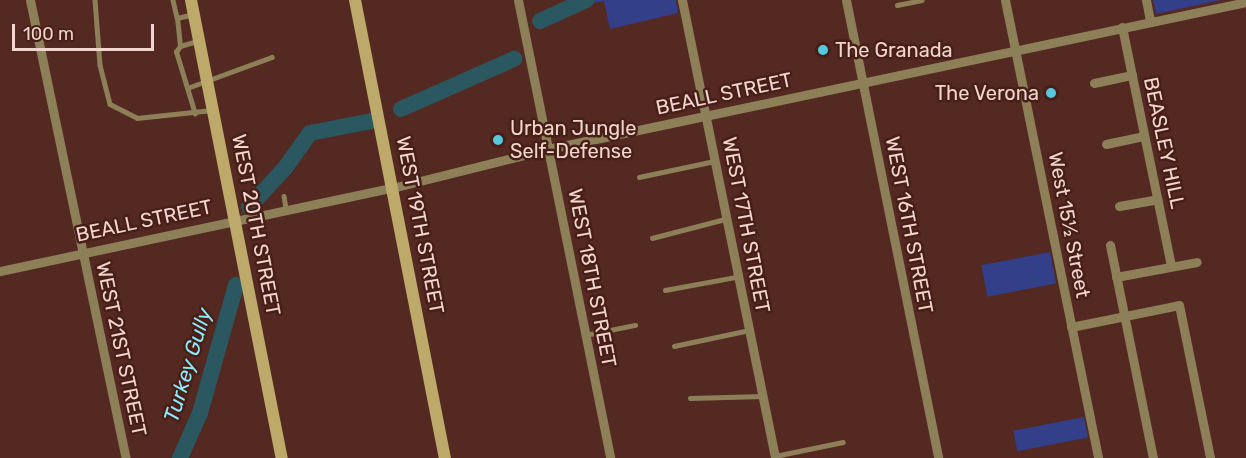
<!DOCTYPE html>
<html>
<head>
<meta charset="utf-8">
<style>
  body { margin:0 }
  #map { position:relative; width:1246px; height:458px; overflow:hidden; background:#532921; font-family:Rubik,sans-serif }
  div>[style] { position:absolute }
  [style*='--x'] { left:calc(var(--x)*1px); top:calc(var(--y)*1px); width:calc(var(--w)*1px); rotate:calc(var(--a)*1deg) }
  .green>* { inset:0; background:#333f89; transform-origin:0 0 }
  .river>* { height:16px; margin:-8px; padding:0 8px; transform-origin:8px; border-radius:8px; background:#2a5760 }
  .lane>* { height:4.5px; margin:-2.25px; padding:0 2.25px; transform-origin:2.25px; border-radius:2.25px; background:#8d8059 }
  .street>* { height:9px; margin:-4.5px; padding:0 4.5px; transform-origin:4.5px; border-radius:4.5px; background:#8d8059 }
  .secondary>* { height:12px; margin:-6px; padding:0 6px; transform-origin:6px; border-radius:6px; background:#bda969 }
  .dots>* { width:16px; height:16px; translate:-50% -50%; box-sizing:border-box; border:3px solid #481f17; border-radius:50% }
  span { translate:-50% -50%; white-space:nowrap; text-align:center; line-height:1.15; -webkit-text-stroke:5px #481f17; paint-order:stroke }
  .poi-label { font-size:20px; color:#f1d5cf }
  .left { translate:0 -50%; text-align:left }
  .right { translate:-100% -50%; text-align:right }
  .street-label { font-size:20px; color:#f1d5cf }
  .water-label { font-size:21px; color:#8bebff; font-style:italic }
  .scale { position:absolute; left:12px; top:24px; width:142px; height:27px; box-sizing:border-box; border:3px solid #f1d5cf; border-top:0; padding-left:8px; font-size:18px; line-height:21px; white-space:nowrap; color:#f1d5cf; -webkit-text-stroke:4px #481f17; paint-order:stroke }
</style>
</head>
<body>
<div id="map">
  <div class="green">
    <div style="clip-path:polygon(567px 0,676px 0,678px 13px,610px 29px,604px 1px,580px 6px,559px 22px,538px 26px,536px 14px,562px 6px)"></div>
    <div style="clip-path:polygon(1153px 0,1221px 0,1156px 14px)"></div>
    <div style="left:1050px;top:252px;width:32px;height:70px;rotate:79deg"></div>
    <div style="left:1084px;top:417px;width:21px;height:72px;rotate:79deg"></div>
  </div>
  <div class="river">
    <div style="--x:540;--y:21;--w:51;--a:-24.5"></div>
    <div style="--x:401;--y:109;--w:124;--a:-23.9"></div>
    <div style="--x:249;--y:207;--w:53;--a:-47.3"></div>
    <div style="--x:285;--y:168;--w:43;--a:-54.5"></div>
    <div style="--x:310;--y:133;--w:62;--a:-11.1"></div>
    <div style="--x:180;--y:458;--w:49;--a:-66"></div>
    <div style="--x:200;--y:413;--w:133;--a:-74.3"></div>
  </div>
  <div class="lane">
    <div style="--x:95;--y:0;--w:65;--a:85.6"></div>
    <div style="--x:100;--y:65;--w:40;--a:75.6"></div>
    <div style="--x:110;--y:104;--w:30;--a:27"></div>
    <div style="--x:137;--y:118;--w:75;--a:-6.1"></div>
    <div style="--x:173;--y:0;--w:18;--a:77"></div>
    <div style="--x:897;--y:5;--w:25;--a:-11"></div>
    <div style="--x:180;--y:46;--w:28;--a:-96"></div>
    <div style="--x:177;--y:18;--w:17;--a:-13"></div>
    <div style="--x:190;--y:87;--w:87;--a:-20.1"></div>
    <div style="--x:195;--y:114;--w:65;--a:-107"></div>
    <div style="--x:176;--y:52;--w:7;--a:-56"></div>
    <div style="--x:180;--y:46;--w:18;--a:-16"></div>
    <div style="--x:639;--y:177;--w:78;--a:-11.9"></div>
    <div style="--x:284;--y:196;--w:13;--a:81"></div>
    <div style="--x:652;--y:238;--w:75;--a:-14.6"></div>
    <div style="--x:665;--y:290;--w:72;--a:-10.4"></div>
    <div style="--x:585;--y:335;--w:51;--a:-11.3"></div>
    <div style="--x:674;--y:346;--w:78;--a:-11.9"></div>
    <div style="--x:690;--y:398;--w:73;--a:-1.6"></div>
    <div style="--x:775;--y:456;--w:69;--a:-11.6"></div>
  </div>
  <div class="street">
    <div style="--x:30;--y:0;--w:468;--a:78.2"></div>
    <div style="--x:518;--y:0;--w:467;--a:78.6"></div>
    <div style="--x:682;--y:0;--w:467;--a:78.5"></div>
    <div style="--x:846;--y:0;--w:467;--a:78.6"></div>
    <div style="--x:1005;--y:0;--w:467;--a:78.5"></div>
    <div style="--x:1146;--y:0;--w:21;--a:79"></div>
    <div style="--x:1122;--y:27;--w:244;--a:78.4"></div>
    <div style="--x:1094;--y:83;--w:39;--a:-12"></div>
    <div style="--x:1106;--y:144;--w:39;--a:-12"></div>
    <div style="--x:1119;--y:206;--w:39;--a:-10"></div>
    <div style="--x:1110;--y:245;--w:217;--a:78.6"></div>
    <div style="--x:0;--y:271;--w:401;--a:-12"></div>
    <div style="--x:392;--y:188;--w:161;--a:-14"></div>
    <div style="--x:548;--y:149;--w:713;--a:-11.89"></div>
    <div style="--x:1116;--y:277;--w:82;--a:-10.5"></div>
    <div style="--x:1071;--y:327;--w:110;--a:-11.5"></div>
    <div style="--x:1179;--y:305;--w:156;--a:78.5"></div>
  </div>
  <div class="secondary">
    <div style="--x:191;--y:0;--w:467;--a:78.8"></div>
    <div style="--x:355;--y:0;--w:467;--a:78.9"></div>
  </div>
  <div class="dots">
    <div style="left:823px;top:50px;background:#56c9e0"></div>
    <div style="left:1051px;top:93px;background:#56c9e0"></div>
    <div style="left:498px;top:140px;background:#56c9e0"></div>
  </div>
  <div class="poi-label">
    <span class="left" style="left:835px;top:50px">The Granada</span>
    <span class="right" style="left:1039px;top:93px">The Verona</span>
    <span class="left" style="left:510px;top:140px">Urban Jungle<br>Self-Defense</span>
  </div>
  <div class="street-label">
    <span style="left:724px;top:94px;rotate:-12deg">BEALL STREET</span>
    <span style="left:1164px;top:143px;rotate:78deg">BEASLEY HILL</span>
    <span style="left:144px;top:221px;rotate:-12deg">BEALL STREET</span>
    <span style="left:256px;top:225px;rotate:79deg">WEST 20TH STREET</span>
    <span style="left:420px;top:225px;rotate:79deg">WEST 19TH STREET</span>
    <span style="left:746px;top:225px;rotate:79deg">WEST 17TH STREET</span>
    <span style="left:909px;top:225px;rotate:79deg">WEST 16TH STREET</span>
    <span style="left:1069px;top:225px;rotate:79deg">West 15½ Street</span>
    <span style="left:592px;top:278px;rotate:79deg">WEST 18TH STREET</span>
    <span style="left:121px;top:349px;rotate:78deg">WEST 21ST STREET</span>
  </div>
  <div class="water-label">
    <span style="left:188px;top:365px;rotate:-73deg">Turkey Gully</span>
  </div>
  <div class="scale">100 m</div>
</div>
</body>
</html>
